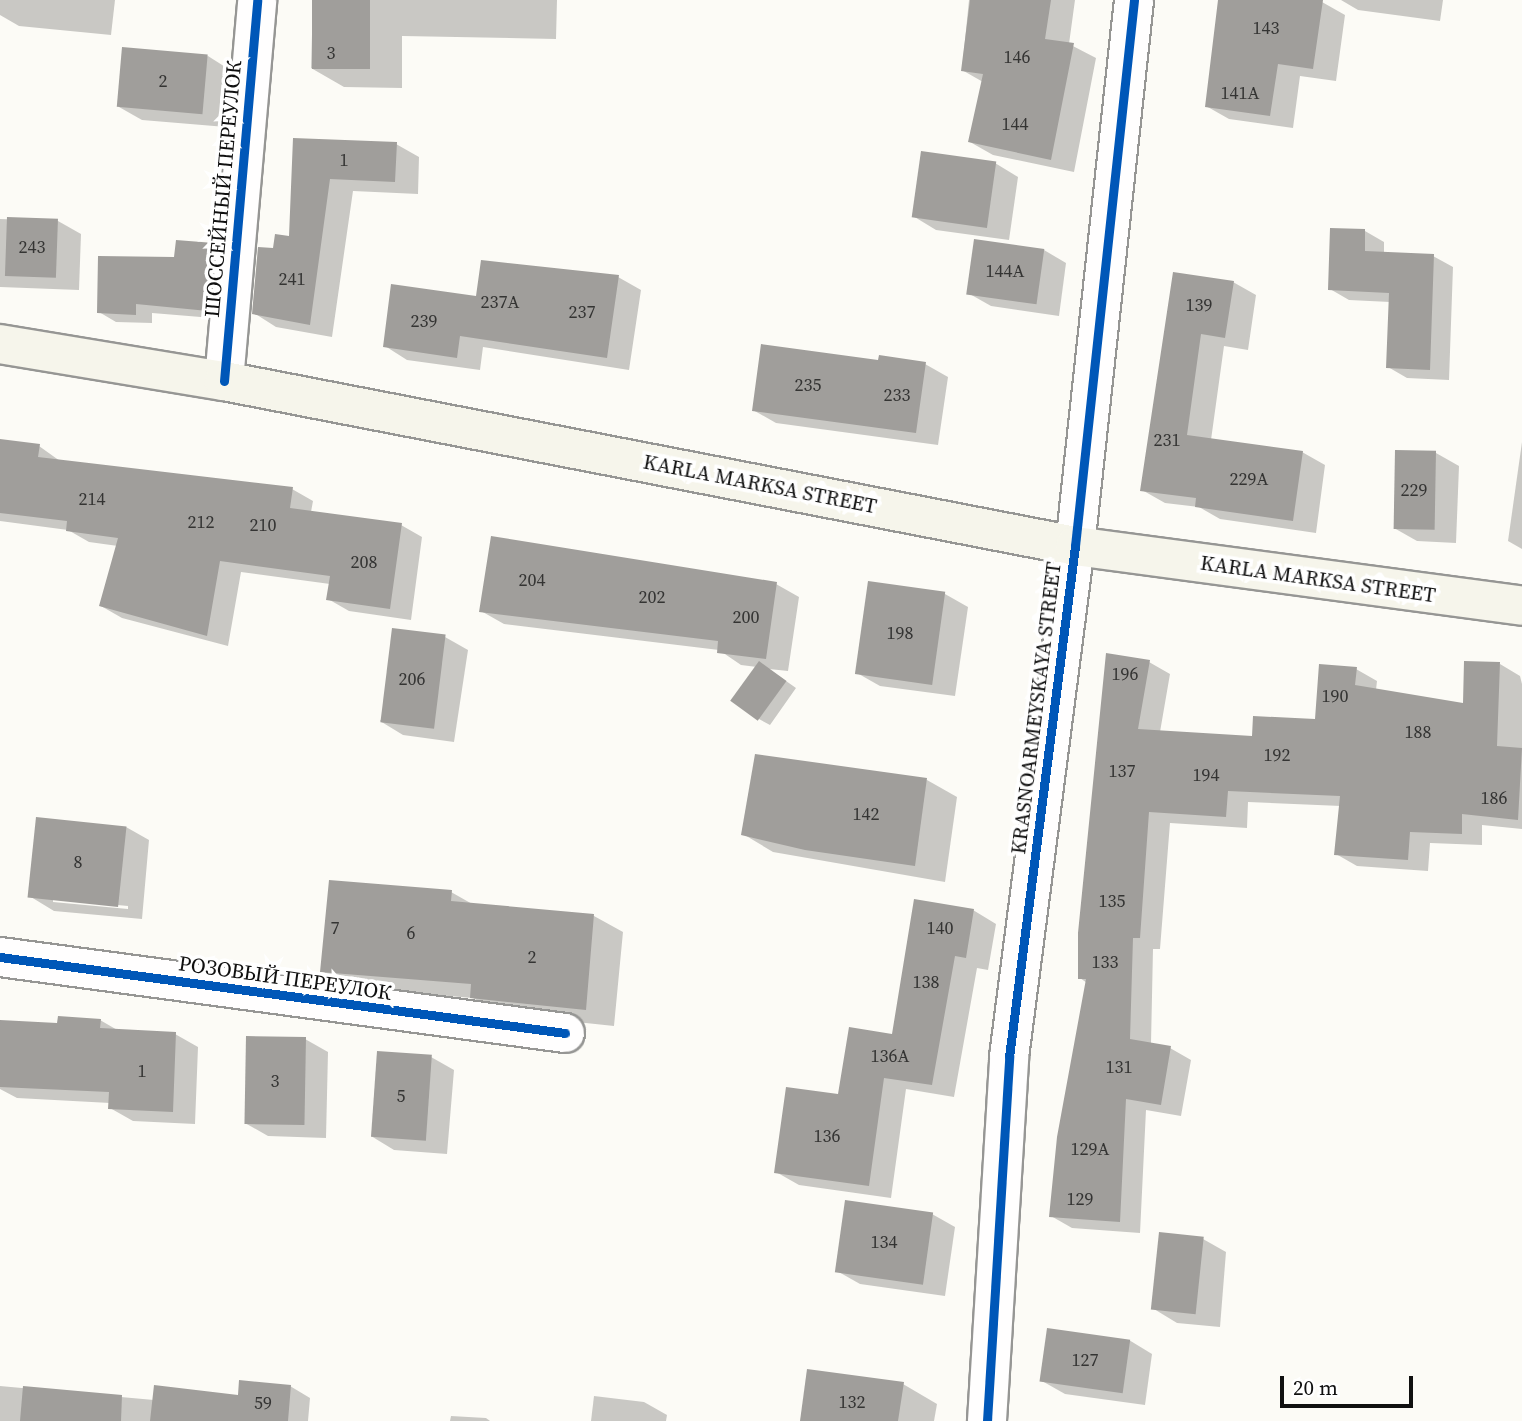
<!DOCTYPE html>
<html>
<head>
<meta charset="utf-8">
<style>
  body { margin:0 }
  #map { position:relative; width:1522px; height:1421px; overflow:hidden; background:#fcfbf6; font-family:"Source Serif 4",serif }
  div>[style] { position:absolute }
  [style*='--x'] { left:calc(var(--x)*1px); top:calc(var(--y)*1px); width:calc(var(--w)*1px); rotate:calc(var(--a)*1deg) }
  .shadow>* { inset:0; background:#0003 }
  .building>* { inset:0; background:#a09e9b; transform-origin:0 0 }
  .roads { filter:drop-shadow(2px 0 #969694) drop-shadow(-2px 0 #969694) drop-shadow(0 2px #969694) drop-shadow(0 -2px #969694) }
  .street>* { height:38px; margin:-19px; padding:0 19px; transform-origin:19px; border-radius:19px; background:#fffefe }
  .secondary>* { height:38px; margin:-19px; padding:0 19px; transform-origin:19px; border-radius:19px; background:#f6f5eb }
  .cycleway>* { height:9px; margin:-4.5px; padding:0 4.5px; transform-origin:4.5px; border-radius:4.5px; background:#0057b8 }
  span { translate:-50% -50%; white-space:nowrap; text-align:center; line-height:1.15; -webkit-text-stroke:7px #fff; paint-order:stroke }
  .number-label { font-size:18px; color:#343433 }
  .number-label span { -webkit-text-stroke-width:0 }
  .street-label { font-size:21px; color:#101010 }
  .scale { position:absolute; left:1280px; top:1376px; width:133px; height:32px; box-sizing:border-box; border:4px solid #101010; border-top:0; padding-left:9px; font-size:21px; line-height:24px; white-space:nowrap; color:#101010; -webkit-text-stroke:5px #fff; paint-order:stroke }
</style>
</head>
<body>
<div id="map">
  <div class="shadow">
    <div style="clip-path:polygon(0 0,115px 0,111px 35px,19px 26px,0 15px)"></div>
    <div style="clip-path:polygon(313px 0,557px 0,556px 39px,402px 36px,402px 88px,344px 87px,311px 68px)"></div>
    <div style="clip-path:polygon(969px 0,1075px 0,1069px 44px,1096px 58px,1074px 172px,993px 155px,970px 142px,983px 82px,962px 70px)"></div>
    <div style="clip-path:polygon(1220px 0,1306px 0,1322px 2px,1345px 15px,1336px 81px,1300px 76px,1293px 128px,1229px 119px,1206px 106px)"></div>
    <div style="clip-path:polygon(1341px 0,1443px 0,1440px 21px,1358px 10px)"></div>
    <div style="clip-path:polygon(208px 56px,230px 70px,226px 127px,142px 120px,119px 107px)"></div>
    <div style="clip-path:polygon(294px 140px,396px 144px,419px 157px,418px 194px,353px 191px,332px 337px,276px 327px,254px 313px,274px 250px,291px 238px)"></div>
    <div style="clip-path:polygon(995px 163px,1018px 177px,1009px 240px,936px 230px,913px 216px)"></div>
    <div style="clip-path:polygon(0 219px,58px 221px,81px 234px,79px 290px,0 287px)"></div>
    <div style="clip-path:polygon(1365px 231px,1384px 242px,1384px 254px,1433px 256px,1453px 267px,1449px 380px,1407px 378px,1388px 367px,1390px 302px,1349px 300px,1330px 289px)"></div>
    <div style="clip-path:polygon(213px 245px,231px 255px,225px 319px,152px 313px,152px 323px,116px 322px,99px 312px,176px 259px)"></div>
    <div style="clip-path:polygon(1044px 250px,1066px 263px,1059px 316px,991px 306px,968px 293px)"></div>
    <div style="clip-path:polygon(1175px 274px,1233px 282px,1256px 295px,1248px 350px,1224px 346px,1211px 440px,1302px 452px,1325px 465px,1316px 533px,1220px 519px,1199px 507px,1165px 503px,1142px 490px)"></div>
    <div style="clip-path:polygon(618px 277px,641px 290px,629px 370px,483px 347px,480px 370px,407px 360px,385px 346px,478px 298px)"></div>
    <div style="clip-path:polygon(880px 362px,925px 364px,948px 377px,938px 445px,776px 423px,753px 410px)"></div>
    <div style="clip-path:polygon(0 442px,39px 446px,60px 461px,292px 489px,313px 501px,311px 512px,401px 525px,422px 537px,411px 620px,349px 611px,328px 599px,330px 584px,241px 572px,228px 646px,122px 618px,101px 606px,118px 546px,89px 542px,68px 530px,0 521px)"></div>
    <div style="clip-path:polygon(1522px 442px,1522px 549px,1508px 541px)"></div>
    <div style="clip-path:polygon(1396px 452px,1436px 453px,1459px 466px,1456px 543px,1417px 541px,1394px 528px)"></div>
    <div style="clip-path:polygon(870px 583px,945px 594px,968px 607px,955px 696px,880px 686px,857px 673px)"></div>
    <div style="clip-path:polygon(776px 584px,799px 597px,788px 671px,769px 669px,796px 688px,770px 725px,759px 719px,757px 667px,741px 665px,719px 650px,504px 624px,481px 611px)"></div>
    <div style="clip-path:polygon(445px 637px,468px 650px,454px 742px,403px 735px,380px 721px)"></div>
    <div style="clip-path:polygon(1149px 662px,1170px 674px,1160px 732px,1254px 738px,1316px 721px,1356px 669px,1377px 681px,1376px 690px,1464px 705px,1500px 664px,1520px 676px,1522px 684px,1522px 829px,1482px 825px,1482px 845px,1430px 843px,1428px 871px,1357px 866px,1336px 854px,1341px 806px,1248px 802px,1247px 828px,1170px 823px,1160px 949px,1153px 949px,1151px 1044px,1170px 1048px,1191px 1060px,1181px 1116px,1146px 1110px,1140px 1233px,1072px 1228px,1051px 1216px,1087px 983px,1080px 978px)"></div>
    <div style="clip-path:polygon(927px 780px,957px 797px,945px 882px,773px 852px,743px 834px)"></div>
    <div style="clip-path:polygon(evenodd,126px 827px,149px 840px,142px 919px,54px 911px,31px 897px,126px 827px,53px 899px,128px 906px,128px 909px,53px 902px,53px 899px)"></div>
    <div style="clip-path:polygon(451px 892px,474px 905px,594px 916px,623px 932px,614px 1026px,501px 1014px,473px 998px,351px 988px,322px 971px)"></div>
    <div style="clip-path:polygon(973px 910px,996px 924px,988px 970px,977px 968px,954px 1097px,906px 1089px,891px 1198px,799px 1185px,776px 1172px,894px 1036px)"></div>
    <div style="clip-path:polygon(100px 1020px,119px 1031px,175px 1034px,198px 1047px,195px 1124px,133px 1121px,110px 1108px,110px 1103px,17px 1098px,0 1089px,0 1021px,59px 1025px)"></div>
    <div style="clip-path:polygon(305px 1039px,328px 1052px,326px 1138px,268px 1136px,245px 1123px)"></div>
    <div style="clip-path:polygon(431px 1057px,454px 1070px,447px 1154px,394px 1150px,371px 1136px)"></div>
    <div style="clip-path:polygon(932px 1214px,955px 1227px,945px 1296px,860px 1284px,837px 1271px)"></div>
    <div style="clip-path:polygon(1203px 1239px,1226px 1252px,1220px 1327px,1177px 1323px,1154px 1309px)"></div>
    <div style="clip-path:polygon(1129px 1340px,1152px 1354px,1145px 1405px,1065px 1394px,1042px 1381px)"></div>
    <div style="clip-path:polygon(903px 1384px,937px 1404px,934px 1421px,802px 1421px)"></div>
    <div style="clip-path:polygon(0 1386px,154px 1400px,239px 1397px,290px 1386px,310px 1398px,308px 1421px,0 1421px)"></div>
    <div style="clip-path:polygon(594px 1396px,644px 1402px,667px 1415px,666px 1421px,591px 1421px)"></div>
    <div style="clip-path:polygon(451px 1416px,486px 1418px,490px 1421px,450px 1421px)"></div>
  </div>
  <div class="building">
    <div style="left:312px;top:0;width:58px;height:69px"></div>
    <div style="clip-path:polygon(970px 0,1051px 0,1045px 39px,1074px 43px,1051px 160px,968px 142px,983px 74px,961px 71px)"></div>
    <div style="clip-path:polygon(1218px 0,1323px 0,1313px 69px,1278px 64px,1270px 116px,1205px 107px)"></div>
    <div style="left:122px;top:47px;width:86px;height:60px;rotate:5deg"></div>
    <div style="clip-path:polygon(293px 138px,397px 142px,395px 182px,330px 179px,310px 325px,252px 314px,258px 247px,273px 248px,275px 234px,289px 236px)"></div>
    <div style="left:921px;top:151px;width:76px;height:67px;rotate:8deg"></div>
    <div style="left:7px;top:217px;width:51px;height:59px;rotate:2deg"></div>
    <div style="clip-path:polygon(1330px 228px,1365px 229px,1365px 251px,1434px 254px,1430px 370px,1386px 368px,1389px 293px,1328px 290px)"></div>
    <div style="left:974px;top:239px;width:71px;height:56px;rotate:8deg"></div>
    <div style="clip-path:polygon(176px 240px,214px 243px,208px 311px,136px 304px,136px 315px,97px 313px,98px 256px,174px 257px)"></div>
    <div style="clip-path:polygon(481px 260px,619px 275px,607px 358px,460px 336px,457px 358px,383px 347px,391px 284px,476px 296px)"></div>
    <div style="clip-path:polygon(1173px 272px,1234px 281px,1225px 338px,1201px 334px,1187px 435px,1303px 451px,1293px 521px,1195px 507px,1196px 498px,1140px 491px)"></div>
    <div style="clip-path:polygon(761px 344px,878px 360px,879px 355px,926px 362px,916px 433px,752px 411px)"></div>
    <div style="clip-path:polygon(0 439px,40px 444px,38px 457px,293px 487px,290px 508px,402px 523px,390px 609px,326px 600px,330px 576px,220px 561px,207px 636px,99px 606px,118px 538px,66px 531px,67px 521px,0 513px)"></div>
    <div style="left:1395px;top:450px;width:41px;height:79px;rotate:1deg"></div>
    <div style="clip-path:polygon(491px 536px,777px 582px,766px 659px,717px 653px,718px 641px,479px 612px)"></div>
    <div style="left:868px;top:581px;width:78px;height:94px;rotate:8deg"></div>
    <div style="left:392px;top:628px;width:54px;height:95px;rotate:7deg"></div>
    <div style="clip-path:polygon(1106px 653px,1150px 660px,1138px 729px,1252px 736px,1253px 716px,1315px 719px,1319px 664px,1357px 667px,1355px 685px,1463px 703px,1464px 661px,1500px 662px,1497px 746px,1522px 748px,1518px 820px,1462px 814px,1462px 834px,1410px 832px,1408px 860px,1334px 855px,1340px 796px,1228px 791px,1226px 817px,1149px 812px,1140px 938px,1133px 938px,1130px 1039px,1171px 1046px,1161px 1105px,1126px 1099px,1120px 1222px,1049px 1217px,1057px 1137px,1086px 979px,1078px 979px,1078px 933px)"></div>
    <div style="left:759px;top:661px;width:34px;height:49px;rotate:36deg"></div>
    <div style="clip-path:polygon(755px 754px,927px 778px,915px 866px,805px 850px,741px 835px)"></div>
    <div style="left:36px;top:817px;width:91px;height:81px;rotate:6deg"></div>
    <div style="clip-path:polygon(329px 880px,452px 890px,451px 901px,594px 914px,586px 1010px,470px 998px,471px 984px,320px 972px)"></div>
    <div style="clip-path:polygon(914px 899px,974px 909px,966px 958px,955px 956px,932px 1085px,884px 1078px,869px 1186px,774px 1173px,786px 1087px,838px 1094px,849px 1027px,892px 1034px)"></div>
    <div style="clip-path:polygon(58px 1016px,101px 1019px,100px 1028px,176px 1032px,173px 1112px,108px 1109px,109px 1092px,0 1087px,0 1020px,57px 1023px)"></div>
    <div style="left:246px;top:1036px;width:60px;height:88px;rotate:1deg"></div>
    <div style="left:377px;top:1051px;width:55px;height:86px;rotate:4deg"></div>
    <div style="left:845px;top:1200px;width:89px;height:73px;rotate:8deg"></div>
    <div style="left:1159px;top:1232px;width:45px;height:78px;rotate:6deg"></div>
    <div style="left:1047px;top:1328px;width:84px;height:54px;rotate:8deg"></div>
    <div style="clip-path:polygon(807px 1369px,904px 1382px,898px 1421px,800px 1421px)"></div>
    <div style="clip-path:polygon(239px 1380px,291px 1385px,288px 1421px,150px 1421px,154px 1385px,238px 1395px)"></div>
    <div style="clip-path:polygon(23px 1386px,122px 1395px,121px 1421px,20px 1421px)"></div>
  </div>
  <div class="roads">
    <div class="street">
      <div style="--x:224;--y:381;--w:382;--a:-85"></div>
      <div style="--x:0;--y:957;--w:570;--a:7.66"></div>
      <div style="--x:987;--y:1421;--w:365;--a:-86.5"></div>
      <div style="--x:1009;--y:1057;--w:515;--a:-82.64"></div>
      <div style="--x:1075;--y:546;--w:549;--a:-83.83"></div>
    </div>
    <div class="secondary">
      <div style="--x:0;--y:344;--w:227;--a:9.4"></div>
      <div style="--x:224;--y:381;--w:867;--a:10.97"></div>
      <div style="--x:1075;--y:546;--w:451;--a:7.6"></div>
    </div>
  </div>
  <div class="cycleway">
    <div style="--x:224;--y:381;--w:382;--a:-85"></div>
    <div style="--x:0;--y:957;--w:570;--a:7.66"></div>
    <div style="--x:987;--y:1421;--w:365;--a:-86.5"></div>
    <div style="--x:1009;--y:1057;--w:515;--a:-82.64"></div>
    <div style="--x:1075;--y:546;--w:549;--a:-83.83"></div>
  </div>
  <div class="number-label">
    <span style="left:1266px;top:28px">143</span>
    <span style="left:331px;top:53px">3</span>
    <span style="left:1017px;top:57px">146</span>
    <span style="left:163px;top:81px">2</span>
    <span style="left:1240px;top:93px">141А</span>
    <span style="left:1015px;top:124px">144</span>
    <span style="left:344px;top:160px">1</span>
    <span style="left:32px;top:247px">243</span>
    <span style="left:1005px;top:271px">144А</span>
    <span style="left:292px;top:279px">241</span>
    <span style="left:500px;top:302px">237А</span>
    <span style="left:1199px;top:305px">139</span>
    <span style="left:582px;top:312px">237</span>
    <span style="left:424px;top:321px">239</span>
    <span style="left:808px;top:385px">235</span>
    <span style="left:897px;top:395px">233</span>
    <span style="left:1167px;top:440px">231</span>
    <span style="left:1249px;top:479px">229А</span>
    <span style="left:1414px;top:490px">229</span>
    <span style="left:92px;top:499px">214</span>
    <span style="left:201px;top:522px">212</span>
    <span style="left:263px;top:525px">210</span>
    <span style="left:364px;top:562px">208</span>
    <span style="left:532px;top:580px">204</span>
    <span style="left:652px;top:597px">202</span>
    <span style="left:746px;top:617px">200</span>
    <span style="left:900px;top:633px">198</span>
    <span style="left:1125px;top:674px">196</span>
    <span style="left:412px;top:679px">206</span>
    <span style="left:1335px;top:696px">190</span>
    <span style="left:1418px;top:732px">188</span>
    <span style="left:1277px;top:755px">192</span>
    <span style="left:1122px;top:771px">137</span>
    <span style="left:1206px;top:775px">194</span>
    <span style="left:1494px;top:798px">186</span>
    <span style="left:866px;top:814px">142</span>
    <span style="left:78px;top:862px">8</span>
    <span style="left:1112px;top:901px">135</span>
    <span style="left:335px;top:928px">7</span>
    <span style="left:940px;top:928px">140</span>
    <span style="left:411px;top:933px">6</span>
    <span style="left:532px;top:957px">2</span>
    <span style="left:1105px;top:962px">133</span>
    <span style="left:926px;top:982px">138</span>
    <span style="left:890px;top:1056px">136А</span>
    <span style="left:1119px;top:1067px">131</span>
    <span style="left:142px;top:1071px">1</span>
    <span style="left:275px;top:1081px">3</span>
    <span style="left:401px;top:1096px">5</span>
    <span style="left:827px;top:1136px">136</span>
    <span style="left:1090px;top:1149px">129А</span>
    <span style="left:1080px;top:1199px">129</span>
    <span style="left:884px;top:1242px">134</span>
    <span style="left:1085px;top:1360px">127</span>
    <span style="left:852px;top:1402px">132</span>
    <span style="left:263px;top:1403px">59</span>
  </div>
  <div class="street-label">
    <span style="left:223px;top:189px;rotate:-85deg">ШОССЕЙНЫЙ ПЕРЕУЛОК</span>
    <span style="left:760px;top:484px;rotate:11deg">KARLA MARKSA STREET</span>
    <span style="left:1318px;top:579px;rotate:8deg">KARLA MARKSA STREET</span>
    <span style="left:1036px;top:708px;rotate:-83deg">KRASNOARMEYSKAYA STREET</span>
    <span style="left:285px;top:978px;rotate:8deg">РОЗОВЫЙ ПЕРЕУЛОК</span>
  </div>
  <div class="scale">20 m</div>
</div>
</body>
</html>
